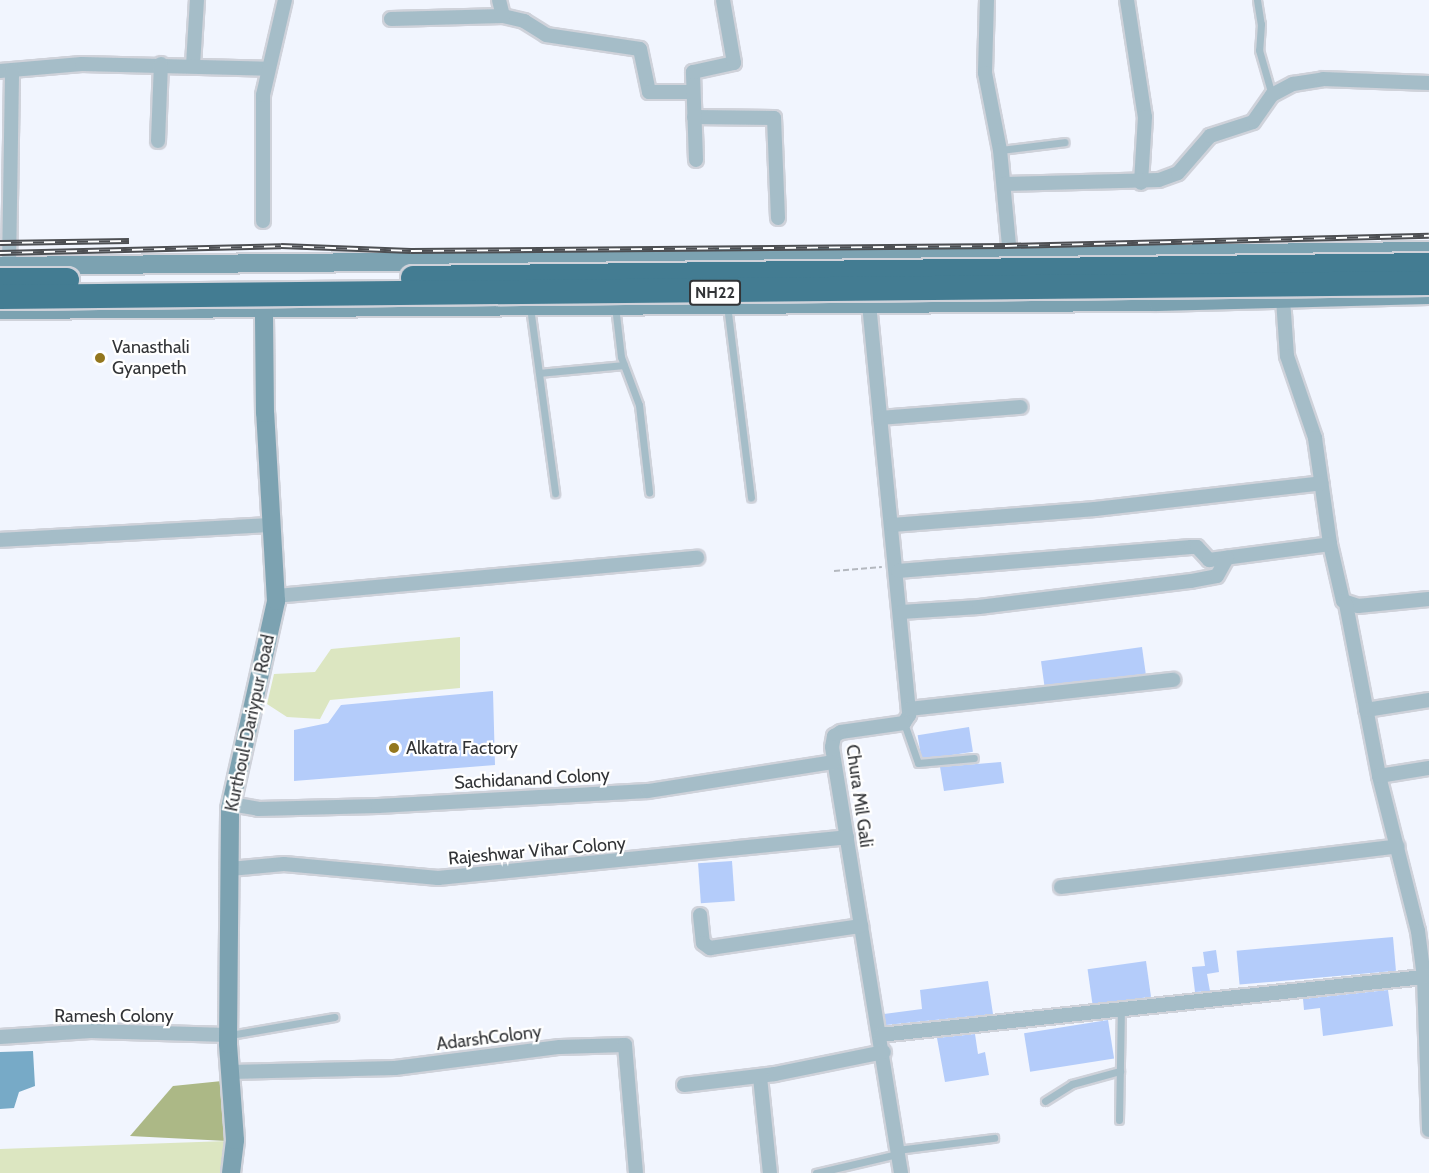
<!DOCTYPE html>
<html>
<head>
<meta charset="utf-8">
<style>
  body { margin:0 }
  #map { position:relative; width:1429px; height:1173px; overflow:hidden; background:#f1f5fe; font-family:Cabin,sans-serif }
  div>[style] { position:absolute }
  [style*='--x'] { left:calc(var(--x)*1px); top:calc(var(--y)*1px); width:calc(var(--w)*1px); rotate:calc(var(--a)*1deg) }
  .green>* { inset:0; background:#dce6c1 }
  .forest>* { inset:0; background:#acb886 }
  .water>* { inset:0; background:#77aac7 }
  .building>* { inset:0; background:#b4ccfa; transform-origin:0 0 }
  .path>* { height:2px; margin-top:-1px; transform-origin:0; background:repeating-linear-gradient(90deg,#b4b8bf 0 6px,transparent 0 9px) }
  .roads { filter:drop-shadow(2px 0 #cfd2da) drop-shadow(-2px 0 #cfd2da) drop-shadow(0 2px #cfd2da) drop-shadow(0 -2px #cfd2da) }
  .lane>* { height:7px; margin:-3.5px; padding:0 3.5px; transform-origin:3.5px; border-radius:3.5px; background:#a5bdc8 }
  .street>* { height:14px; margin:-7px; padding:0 7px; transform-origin:7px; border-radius:7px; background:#a5bdc8 }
  .secondary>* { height:18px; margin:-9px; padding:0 9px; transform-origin:9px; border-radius:9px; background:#7ca2b1 }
  .rail>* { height:6px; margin-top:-3px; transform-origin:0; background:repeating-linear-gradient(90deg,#fff 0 11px,#4d4f53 0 22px); box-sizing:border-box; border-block:2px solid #4d4f53 }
  .bridges { filter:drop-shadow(2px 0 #cfd2da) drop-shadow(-2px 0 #cfd2da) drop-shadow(0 2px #cfd2da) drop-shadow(0 -2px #cfd2da) }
  .highway-bridge>* { height:24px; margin:-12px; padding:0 12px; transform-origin:12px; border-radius:12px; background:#437c92 }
  .dots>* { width:16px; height:16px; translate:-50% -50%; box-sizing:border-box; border:3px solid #fff; border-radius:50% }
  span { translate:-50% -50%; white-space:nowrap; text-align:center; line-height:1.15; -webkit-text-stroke:4.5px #fff; paint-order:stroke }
  .shield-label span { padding:2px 4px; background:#fff; border:2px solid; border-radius:4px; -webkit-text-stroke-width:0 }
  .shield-label { font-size:16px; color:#323437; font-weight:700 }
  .poi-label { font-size:18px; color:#323437 }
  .left { translate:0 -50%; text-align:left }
  .street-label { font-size:18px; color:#323437 }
</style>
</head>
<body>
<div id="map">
  <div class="green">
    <div style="clip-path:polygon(460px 637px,460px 688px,330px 700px,320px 719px,287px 717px,267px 704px,274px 674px,315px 672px,331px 649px)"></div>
    <div style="clip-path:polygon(227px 1141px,226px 1173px,0 1173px,0 1149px)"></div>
  </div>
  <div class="forest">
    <div style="clip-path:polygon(222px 1081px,227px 1141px,130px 1136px,173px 1086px)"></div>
  </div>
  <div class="water">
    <div style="clip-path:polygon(33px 1051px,35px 1086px,19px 1092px,14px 1108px,0 1109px,0 1052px)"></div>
  </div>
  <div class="building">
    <div style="left:1142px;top:647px;width:27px;height:102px;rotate:82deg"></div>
    <div style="clip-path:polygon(493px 691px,495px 765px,294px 781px,294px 730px,328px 723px,341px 705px)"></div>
    <div style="left:969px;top:727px;width:25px;height:52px;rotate:81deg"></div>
    <div style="clip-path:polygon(1001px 762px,1004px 783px,944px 791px,940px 767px)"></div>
    <div style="left:732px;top:861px;width:40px;height:34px;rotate:86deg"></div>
    <div style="left:1393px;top:937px;width:34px;height:157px;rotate:85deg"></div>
    <div style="clip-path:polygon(1216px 950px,1219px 972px,1207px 974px,1210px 991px,1195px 992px,1192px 967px,1205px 966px,1203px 952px)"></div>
    <div style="left:1146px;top:961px;width:36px;height:59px;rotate:82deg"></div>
    <div style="clip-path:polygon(988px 981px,993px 1014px,886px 1025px,884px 1014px,922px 1009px,920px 990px)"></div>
    <div style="clip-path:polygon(1388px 990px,1393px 1026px,1323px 1036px,1320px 1008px,1304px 1010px,1303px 999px)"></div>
    <div style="left:1108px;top:1020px;width:39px;height:85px;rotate:81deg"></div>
    <div style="clip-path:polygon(975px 1034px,978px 1054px,985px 1052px,989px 1075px,945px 1082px,937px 1038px)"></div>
  </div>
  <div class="path">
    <div style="--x:834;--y:571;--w:48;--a:-4.8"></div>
  </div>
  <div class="roads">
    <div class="lane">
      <div style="--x:1257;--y:0;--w:24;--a:81"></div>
      <div style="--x:1261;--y:24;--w:26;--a:94"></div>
      <div style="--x:1259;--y:50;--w:47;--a:73.9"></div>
      <div style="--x:1000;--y:150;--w:65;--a:-7"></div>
      <div style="--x:727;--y:305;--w:194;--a:82.9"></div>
      <div style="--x:615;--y:306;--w:51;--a:83.3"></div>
      <div style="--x:621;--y:357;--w:51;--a:69.4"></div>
      <div style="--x:639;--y:405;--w:88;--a:83.4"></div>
      <div style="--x:530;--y:307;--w:188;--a:82.3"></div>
      <div style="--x:539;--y:373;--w:85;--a:-5.4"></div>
      <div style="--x:904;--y:723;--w:42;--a:70.7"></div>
      <div style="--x:918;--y:763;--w:56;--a:-5.1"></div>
      <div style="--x:230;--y:1035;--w:106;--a:-9.8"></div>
      <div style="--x:1045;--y:1101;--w:32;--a:-32"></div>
      <div style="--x:1072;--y:1084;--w:50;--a:-15.2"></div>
      <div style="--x:1119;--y:1120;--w:112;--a:-89"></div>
      <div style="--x:897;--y:1150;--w:98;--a:-7.1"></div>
      <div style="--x:816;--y:1173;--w:83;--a:-13.2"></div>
    </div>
    <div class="street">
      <div style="--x:499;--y:0;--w:16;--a:76"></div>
      <div style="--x:503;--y:16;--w:22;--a:13"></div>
      <div style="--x:524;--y:21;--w:26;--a:32"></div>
      <div style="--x:546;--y:35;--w:95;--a:8.5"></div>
      <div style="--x:640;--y:49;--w:44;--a:78.2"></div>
      <div style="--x:649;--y:92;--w:44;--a:0"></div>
      <div style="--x:987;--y:0;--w:73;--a:91.6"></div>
      <div style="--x:985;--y:73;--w:78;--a:79"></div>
      <div style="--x:1000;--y:150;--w:106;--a:84.6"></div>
      <div style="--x:1127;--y:0;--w:118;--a:81.3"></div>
      <div style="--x:1145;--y:117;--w:66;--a:93.5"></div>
      <div style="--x:391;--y:19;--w:112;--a:-1.5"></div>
      <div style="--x:193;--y:65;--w:65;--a:-86.5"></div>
      <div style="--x:0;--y:71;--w:82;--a:-4.9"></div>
      <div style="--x:82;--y:64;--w:186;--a:1.5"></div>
      <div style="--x:694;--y:117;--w:80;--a:0.7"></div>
      <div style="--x:774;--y:118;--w:100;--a:87.7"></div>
      <div style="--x:158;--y:141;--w:77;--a:-87.8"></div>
      <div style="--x:696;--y:160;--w:88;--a:-92"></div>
      <div style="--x:693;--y:72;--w:42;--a:-12.4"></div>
      <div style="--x:734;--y:63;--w:64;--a:-99.9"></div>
      <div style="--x:1004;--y:184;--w:155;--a:-1.5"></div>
      <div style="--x:1159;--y:180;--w:20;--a:-20"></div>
      <div style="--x:1178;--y:173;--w:49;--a:-49.1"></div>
      <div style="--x:1210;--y:136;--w:45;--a:-18"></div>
      <div style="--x:1253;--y:122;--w:33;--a:-55"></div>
      <div style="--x:1272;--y:95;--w:24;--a:-28"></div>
      <div style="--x:1293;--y:84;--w:30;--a:-9"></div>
      <div style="--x:1323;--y:79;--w:106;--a:2.2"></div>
      <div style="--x:263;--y:221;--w:126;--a:-90"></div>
      <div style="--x:263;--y:95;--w:98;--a:-77"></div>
      <div style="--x:9;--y:266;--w:196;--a:-89.1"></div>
      <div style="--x:1283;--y:299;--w:57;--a:86"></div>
      <div style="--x:1287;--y:356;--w:87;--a:71.1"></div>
      <div style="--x:1315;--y:438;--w:107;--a:81.9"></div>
      <div style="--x:1330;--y:544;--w:58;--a:77.2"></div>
      <div style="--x:1343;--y:601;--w:16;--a:18"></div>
      <div style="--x:1358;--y:606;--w:71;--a:-5.6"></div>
      <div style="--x:869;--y:304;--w:413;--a:84.4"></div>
      <div style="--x:909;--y:715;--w:9;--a:122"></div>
      <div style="--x:904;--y:723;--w:64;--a:171.9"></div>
      <div style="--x:841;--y:732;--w:8;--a:150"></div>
      <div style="--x:834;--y:736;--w:11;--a:100"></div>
      <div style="--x:832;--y:747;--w:432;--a:80.8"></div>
      <div style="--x:880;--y:418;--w:141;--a:-4.5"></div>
      <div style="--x:892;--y:525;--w:204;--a:-4.5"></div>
      <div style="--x:1095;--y:509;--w:228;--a:-6.5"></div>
      <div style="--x:0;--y:540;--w:272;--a:-3.2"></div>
      <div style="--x:898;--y:571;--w:294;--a:-4.7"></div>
      <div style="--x:1191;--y:547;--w:6;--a:0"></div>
      <div style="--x:1197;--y:547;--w:18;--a:47"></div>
      <div style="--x:1209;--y:560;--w:122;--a:-7.5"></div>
      <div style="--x:276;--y:596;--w:423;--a:-5.2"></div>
      <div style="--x:1346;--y:604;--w:175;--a:79.1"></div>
      <div style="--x:1379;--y:776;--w:160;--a:75.9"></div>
      <div style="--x:1418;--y:931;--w:46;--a:82.6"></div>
      <div style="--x:1424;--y:977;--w:153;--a:88.1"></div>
      <div style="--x:901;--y:612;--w:78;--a:-3.7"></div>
      <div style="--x:979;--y:607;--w:214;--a:-7"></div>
      <div style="--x:1191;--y:581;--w:26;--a:-11"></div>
      <div style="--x:1217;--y:576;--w:21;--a:-61"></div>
      <div style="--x:909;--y:709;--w:266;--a:-6.3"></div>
      <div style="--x:1366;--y:710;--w:64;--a:-9"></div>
      <div style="--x:1379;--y:776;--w:51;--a:-9.1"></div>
      <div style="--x:231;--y:804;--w:27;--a:10"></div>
      <div style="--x:258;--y:809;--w:120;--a:-1.4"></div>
      <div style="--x:378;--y:806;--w:270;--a:-3.2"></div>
      <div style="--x:648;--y:791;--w:188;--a:-8.9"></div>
      <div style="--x:230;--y:869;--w:54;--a:-5.3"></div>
      <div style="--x:284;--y:864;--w:155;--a:5.2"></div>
      <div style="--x:438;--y:878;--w:411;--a:-5.7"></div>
      <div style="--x:1061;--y:887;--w:339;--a:-6.9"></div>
      <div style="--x:700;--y:915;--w:28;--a:84"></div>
      <div style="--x:703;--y:943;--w:9;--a:36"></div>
      <div style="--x:710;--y:948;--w:153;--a:-8.3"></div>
      <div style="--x:880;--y:1035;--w:547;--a:-6.09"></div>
      <div style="--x:0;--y:1037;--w:91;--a:-3.8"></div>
      <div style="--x:91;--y:1031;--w:137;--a:1.7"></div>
      <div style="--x:230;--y:1072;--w:165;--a:-1.4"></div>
      <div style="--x:395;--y:1068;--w:166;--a:-7.3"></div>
      <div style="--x:560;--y:1047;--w:65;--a:-1.8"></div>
      <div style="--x:625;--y:1045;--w:128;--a:85.1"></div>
      <div style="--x:760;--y:1077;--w:97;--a:84.1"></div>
      <div style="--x:684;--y:1085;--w:92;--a:-6.9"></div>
      <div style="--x:775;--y:1074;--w:111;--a:-11.4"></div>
    </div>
    <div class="secondary">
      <div style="--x:0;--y:266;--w:1429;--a:-0.6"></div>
      <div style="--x:0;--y:310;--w:1157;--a:-0.4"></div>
      <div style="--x:1157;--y:302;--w:272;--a:-1.5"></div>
      <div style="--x:231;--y:1173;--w:33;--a:-83"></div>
      <div style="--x:235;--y:1140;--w:96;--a:-94.2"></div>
      <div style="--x:228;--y:1044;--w:235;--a:-89.5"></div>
      <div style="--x:230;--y:809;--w:213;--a:-77.5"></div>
      <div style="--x:276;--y:601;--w:188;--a:-93.3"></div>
      <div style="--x:265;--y:413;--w:104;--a:-90.6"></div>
    </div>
  </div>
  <div class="rail">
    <div style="--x:0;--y:243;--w:129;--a:-0.9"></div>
    <div style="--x:0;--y:253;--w:281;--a:-1.4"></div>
    <div style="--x:281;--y:246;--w:130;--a:2.2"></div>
    <div style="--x:411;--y:251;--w:595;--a:-0.48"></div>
    <div style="--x:1006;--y:246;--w:423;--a:-1.4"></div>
  </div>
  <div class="bridges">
    <div class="highway-bridge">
      <div style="--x:413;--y:278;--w:1016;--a:-0.73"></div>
      <div style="--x:0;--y:280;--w:67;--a:0"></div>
      <div style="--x:0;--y:297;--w:1429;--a:-0.56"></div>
    </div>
  </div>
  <div class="dots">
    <div style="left:100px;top:358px;background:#94771e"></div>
    <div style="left:394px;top:748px;background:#94771e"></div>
  </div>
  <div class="shield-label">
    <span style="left:715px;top:293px">NH22</span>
  </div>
  <div class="poi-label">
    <span class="left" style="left:112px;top:358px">Vanasthali<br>Gyanpeth</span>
    <span class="left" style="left:406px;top:748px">Alkatra Factory</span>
  </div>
  <div class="street-label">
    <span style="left:250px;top:723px;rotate:-78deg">Kurthoul-Dariypur Road</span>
    <span style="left:532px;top:779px;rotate:-3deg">Sachidanand Colony</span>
    <span style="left:859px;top:796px;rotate:82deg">Chura Mil Gali</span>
    <span style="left:537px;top:851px;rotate:-5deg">Rajeshwar Vihar Colony</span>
    <span style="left:114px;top:1016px">Ramesh Colony</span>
    <span style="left:489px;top:1038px;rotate:-7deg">AdarshColony</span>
  </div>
</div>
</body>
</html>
